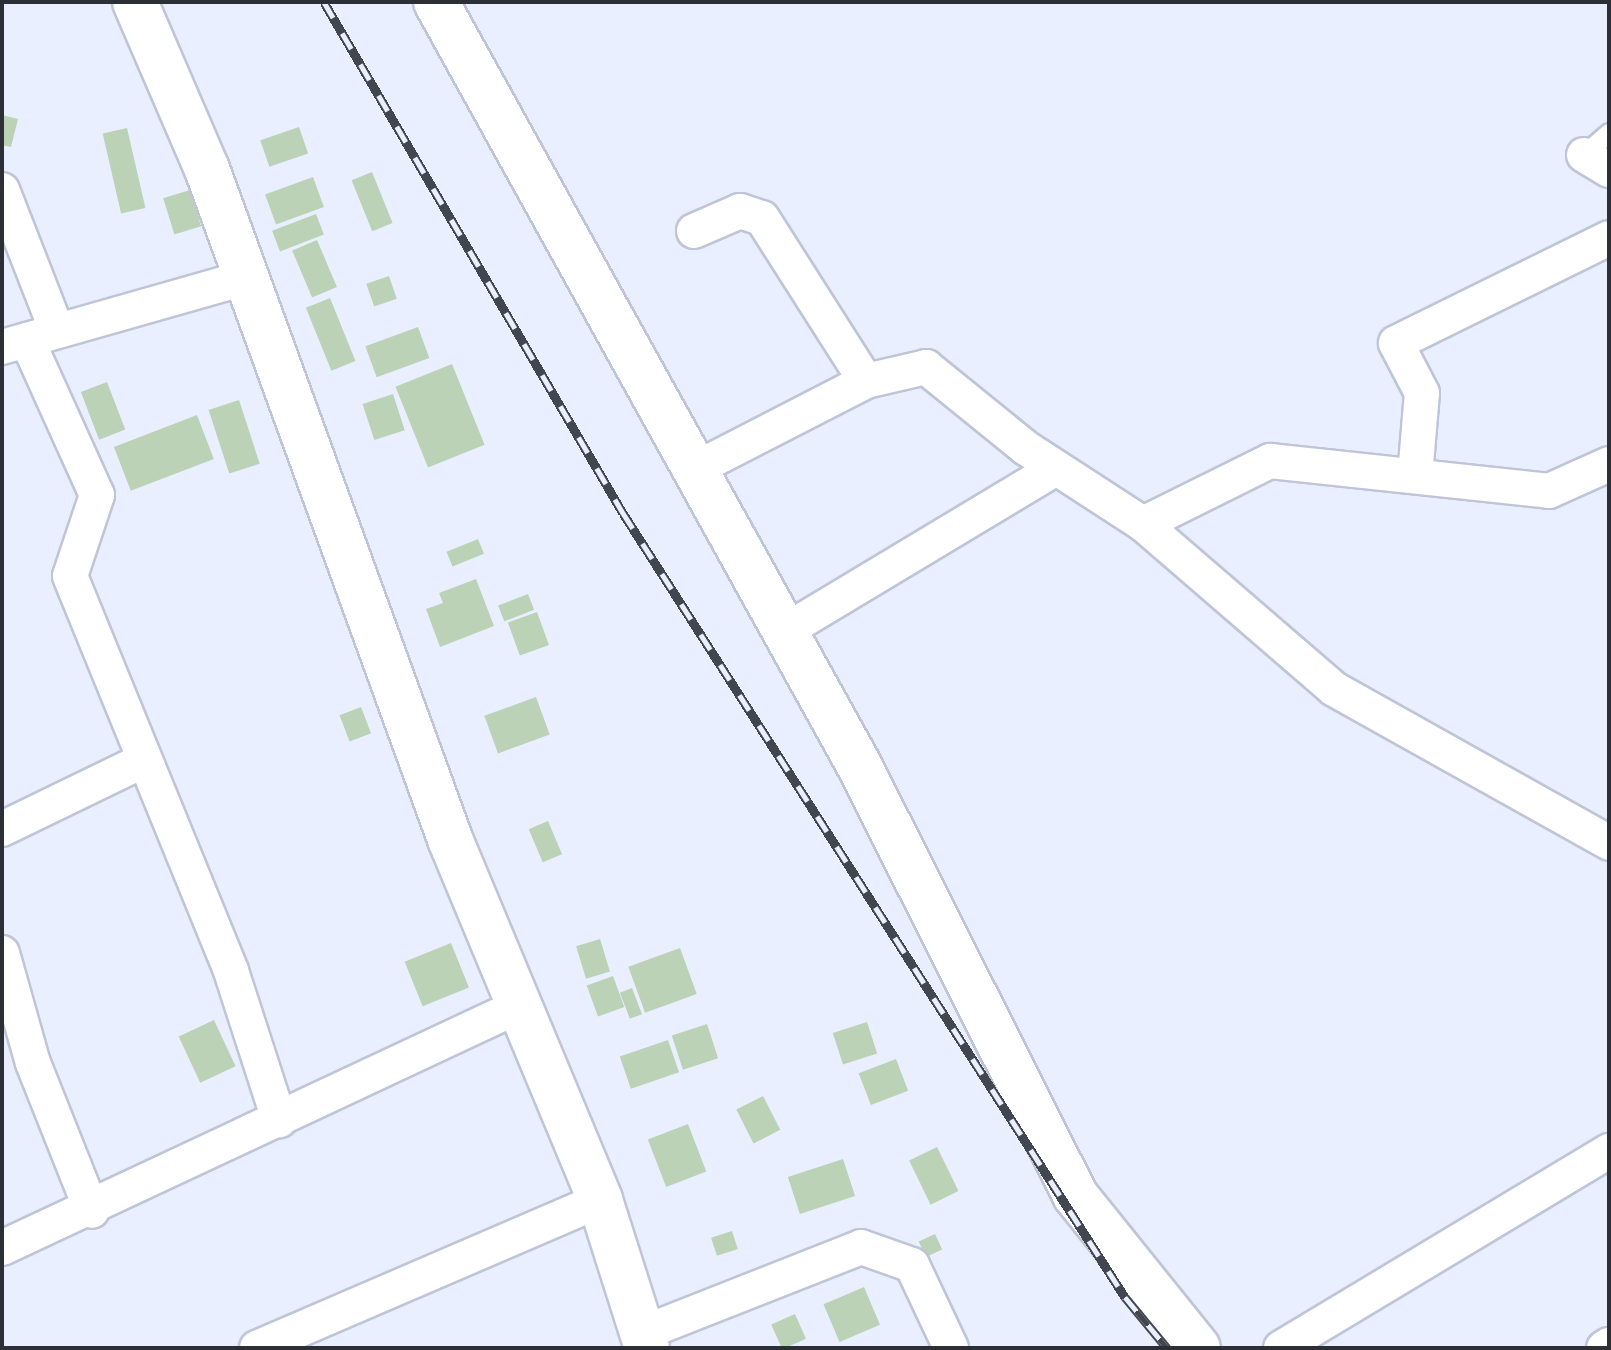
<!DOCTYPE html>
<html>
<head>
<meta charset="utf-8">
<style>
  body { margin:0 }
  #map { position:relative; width:1611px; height:1350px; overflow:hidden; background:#eaefff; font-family:Arial,sans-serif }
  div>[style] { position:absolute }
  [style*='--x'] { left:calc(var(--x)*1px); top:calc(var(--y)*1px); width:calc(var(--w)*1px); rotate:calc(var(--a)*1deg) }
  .building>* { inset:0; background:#bbd2b6; transform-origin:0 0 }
  .roads { filter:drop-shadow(2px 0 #bfc5d7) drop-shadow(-2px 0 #bfc5d7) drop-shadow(0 2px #bfc5d7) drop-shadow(0 -2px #bfc5d7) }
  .lane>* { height:18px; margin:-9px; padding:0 9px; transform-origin:9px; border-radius:9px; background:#fff }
  .street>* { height:34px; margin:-17px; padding:0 17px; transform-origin:17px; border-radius:17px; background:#fff }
  .secondary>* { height:44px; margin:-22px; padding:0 22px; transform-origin:22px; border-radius:22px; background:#fff }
  .rail>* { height:9px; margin-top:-4.5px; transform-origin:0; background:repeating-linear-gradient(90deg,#eaefff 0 18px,#42464e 0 36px); box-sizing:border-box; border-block:2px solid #42464e }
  span { translate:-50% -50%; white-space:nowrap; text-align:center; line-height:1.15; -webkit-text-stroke:6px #eaefff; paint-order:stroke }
  .frame { position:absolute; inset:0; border:4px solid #2c2f36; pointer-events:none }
</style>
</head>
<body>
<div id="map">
  <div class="building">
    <div style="clip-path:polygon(2px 115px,18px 119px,11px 147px,2px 145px)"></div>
    <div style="left:299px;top:127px;width:28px;height:41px;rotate:71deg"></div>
    <div style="left:127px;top:128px;width:82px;height:25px;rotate:77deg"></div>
    <div style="left:372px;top:172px;width:55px;height:22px;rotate:68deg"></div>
    <div style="left:313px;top:177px;width:32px;height:51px;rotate:70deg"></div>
    <div style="left:190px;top:190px;width:38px;height:28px;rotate:73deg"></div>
    <div style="left:316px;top:214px;width:22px;height:47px;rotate:69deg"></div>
    <div style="left:317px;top:240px;width:51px;height:27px;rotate:67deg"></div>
    <div style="left:389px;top:276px;width:24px;height:24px;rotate:71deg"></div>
    <div style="left:330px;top:298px;width:68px;height:26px;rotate:68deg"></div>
    <div style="left:418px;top:327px;width:33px;height:56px;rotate:70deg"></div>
    <div style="left:452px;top:364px;width:87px;height:61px;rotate:68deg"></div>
    <div style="left:107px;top:382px;width:51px;height:28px;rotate:69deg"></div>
    <div style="left:393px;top:394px;width:38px;height:32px;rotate:72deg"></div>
    <div style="left:239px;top:400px;width:67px;height:32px;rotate:72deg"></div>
    <div style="left:197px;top:415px;width:47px;height:89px;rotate:69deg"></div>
    <div style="left:478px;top:539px;width:16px;height:34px;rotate:68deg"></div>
    <div style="clip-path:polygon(476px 579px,494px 626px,440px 647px,426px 609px,443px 603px,439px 593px)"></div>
    <div style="left:528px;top:594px;width:17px;height:32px;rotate:69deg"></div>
    <div style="left:537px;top:612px;width:35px;height:31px;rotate:70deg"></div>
    <div style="left:536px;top:697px;width:40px;height:55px;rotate:70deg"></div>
    <div style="left:361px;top:707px;width:28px;height:23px;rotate:69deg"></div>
    <div style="left:548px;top:821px;width:36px;height:21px;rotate:67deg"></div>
    <div style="left:600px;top:939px;width:34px;height:25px;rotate:73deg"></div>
    <div style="left:451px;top:943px;width:48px;height:50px;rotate:68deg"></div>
    <div style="left:680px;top:948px;width:49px;height:55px;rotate:70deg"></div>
    <div style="left:613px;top:976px;width:33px;height:28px;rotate:70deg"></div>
    <div style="left:632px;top:988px;width:28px;height:13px;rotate:69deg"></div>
    <div style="left:214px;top:1020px;width:51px;height:39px;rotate:65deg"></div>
    <div style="left:867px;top:1022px;width:33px;height:36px;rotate:72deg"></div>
    <div style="left:707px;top:1024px;width:36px;height:37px;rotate:72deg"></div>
    <div style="left:668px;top:1040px;width:34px;height:51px;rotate:71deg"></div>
    <div style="left:896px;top:1059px;width:34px;height:40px;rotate:69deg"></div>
    <div style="left:763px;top:1096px;width:38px;height:30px;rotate:63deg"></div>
    <div style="left:688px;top:1124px;width:51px;height:43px;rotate:69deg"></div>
    <div style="left:937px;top:1147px;width:49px;height:31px;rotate:64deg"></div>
    <div style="left:843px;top:1159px;width:39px;height:58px;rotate:72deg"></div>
    <div style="left:732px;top:1231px;width:19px;height:22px;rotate:72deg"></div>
    <div style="left:935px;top:1234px;width:17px;height:18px;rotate:65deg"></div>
    <div style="left:864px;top:1287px;width:41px;height:44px;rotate:67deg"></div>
    <div style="left:795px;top:1314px;width:27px;height:26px;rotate:66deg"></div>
  </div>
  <div class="roads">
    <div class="lane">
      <div style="--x:1584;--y:155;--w:33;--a:-41"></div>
    </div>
    <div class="street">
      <div style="--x:1584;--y:155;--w:29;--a:31"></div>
      <div style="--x:2;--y:190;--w:151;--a:68.7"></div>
      <div style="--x:694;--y:231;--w:50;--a:-23.5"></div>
      <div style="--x:740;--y:211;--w:23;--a:18"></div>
      <div style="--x:762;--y:218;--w:193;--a:57.5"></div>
      <div style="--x:27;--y:340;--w:170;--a:65.7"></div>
      <div style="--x:97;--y:495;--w:85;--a:108.4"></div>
      <div style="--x:70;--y:576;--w:427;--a:67.8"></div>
      <div style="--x:231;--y:971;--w:157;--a:72.1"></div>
      <div style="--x:2;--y:347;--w:253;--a:-15.9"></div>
      <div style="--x:697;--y:468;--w:190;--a:-27.2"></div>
      <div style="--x:866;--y:381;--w:62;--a:-13.1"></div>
      <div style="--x:926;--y:367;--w:129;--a:39"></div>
      <div style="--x:1026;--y:448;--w:140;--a:33"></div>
      <div style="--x:1143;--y:524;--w:252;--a:40.8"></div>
      <div style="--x:1334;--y:689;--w:315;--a:29.2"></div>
      <div style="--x:1415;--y:476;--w:83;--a:-85.2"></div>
      <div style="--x:1422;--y:393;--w:56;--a:-117.5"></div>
      <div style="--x:1396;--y:343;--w:237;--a:-26.2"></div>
      <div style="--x:1143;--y:524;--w:142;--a:-26.4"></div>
      <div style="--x:1270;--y:461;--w:281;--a:6.1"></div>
      <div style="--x:1549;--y:491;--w:66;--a:-24.2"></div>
      <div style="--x:785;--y:631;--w:316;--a:-31"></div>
      <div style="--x:2;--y:829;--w:153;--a:-25.9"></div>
      <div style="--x:2;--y:953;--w:114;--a:74.3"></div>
      <div style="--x:33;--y:1063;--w:159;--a:68.3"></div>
      <div style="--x:2;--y:1248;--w:571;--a:-25.08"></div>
      <div style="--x:643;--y:1333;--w:234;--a:-21.5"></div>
      <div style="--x:861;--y:1247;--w:54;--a:19.4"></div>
      <div style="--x:912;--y:1265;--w:92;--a:64.8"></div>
      <div style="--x:257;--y:1348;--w:374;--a:-23.3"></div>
      <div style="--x:1281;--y:1348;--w:383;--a:-31"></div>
      <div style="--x:1604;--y:1348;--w:6;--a:-31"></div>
    </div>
    <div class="secondary">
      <div style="--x:135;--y:2;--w:182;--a:66.7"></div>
      <div style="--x:207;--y:169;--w:713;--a:70.06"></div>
      <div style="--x:450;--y:839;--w:391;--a:67.4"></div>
      <div style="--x:600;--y:1200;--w:155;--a:72.4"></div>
      <div style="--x:436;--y:2;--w:875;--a:61"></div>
      <div style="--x:860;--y:767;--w:479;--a:63.3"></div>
      <div style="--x:1075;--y:1195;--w:196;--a:51.2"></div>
    </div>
  </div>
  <div class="rail">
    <div style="--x:324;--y:2;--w:592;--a:59.67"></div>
    <div style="--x:623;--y:513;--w:931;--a:57.37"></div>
    <div style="--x:1125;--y:1297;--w:66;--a:50.5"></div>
  </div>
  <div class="frame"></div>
</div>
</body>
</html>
